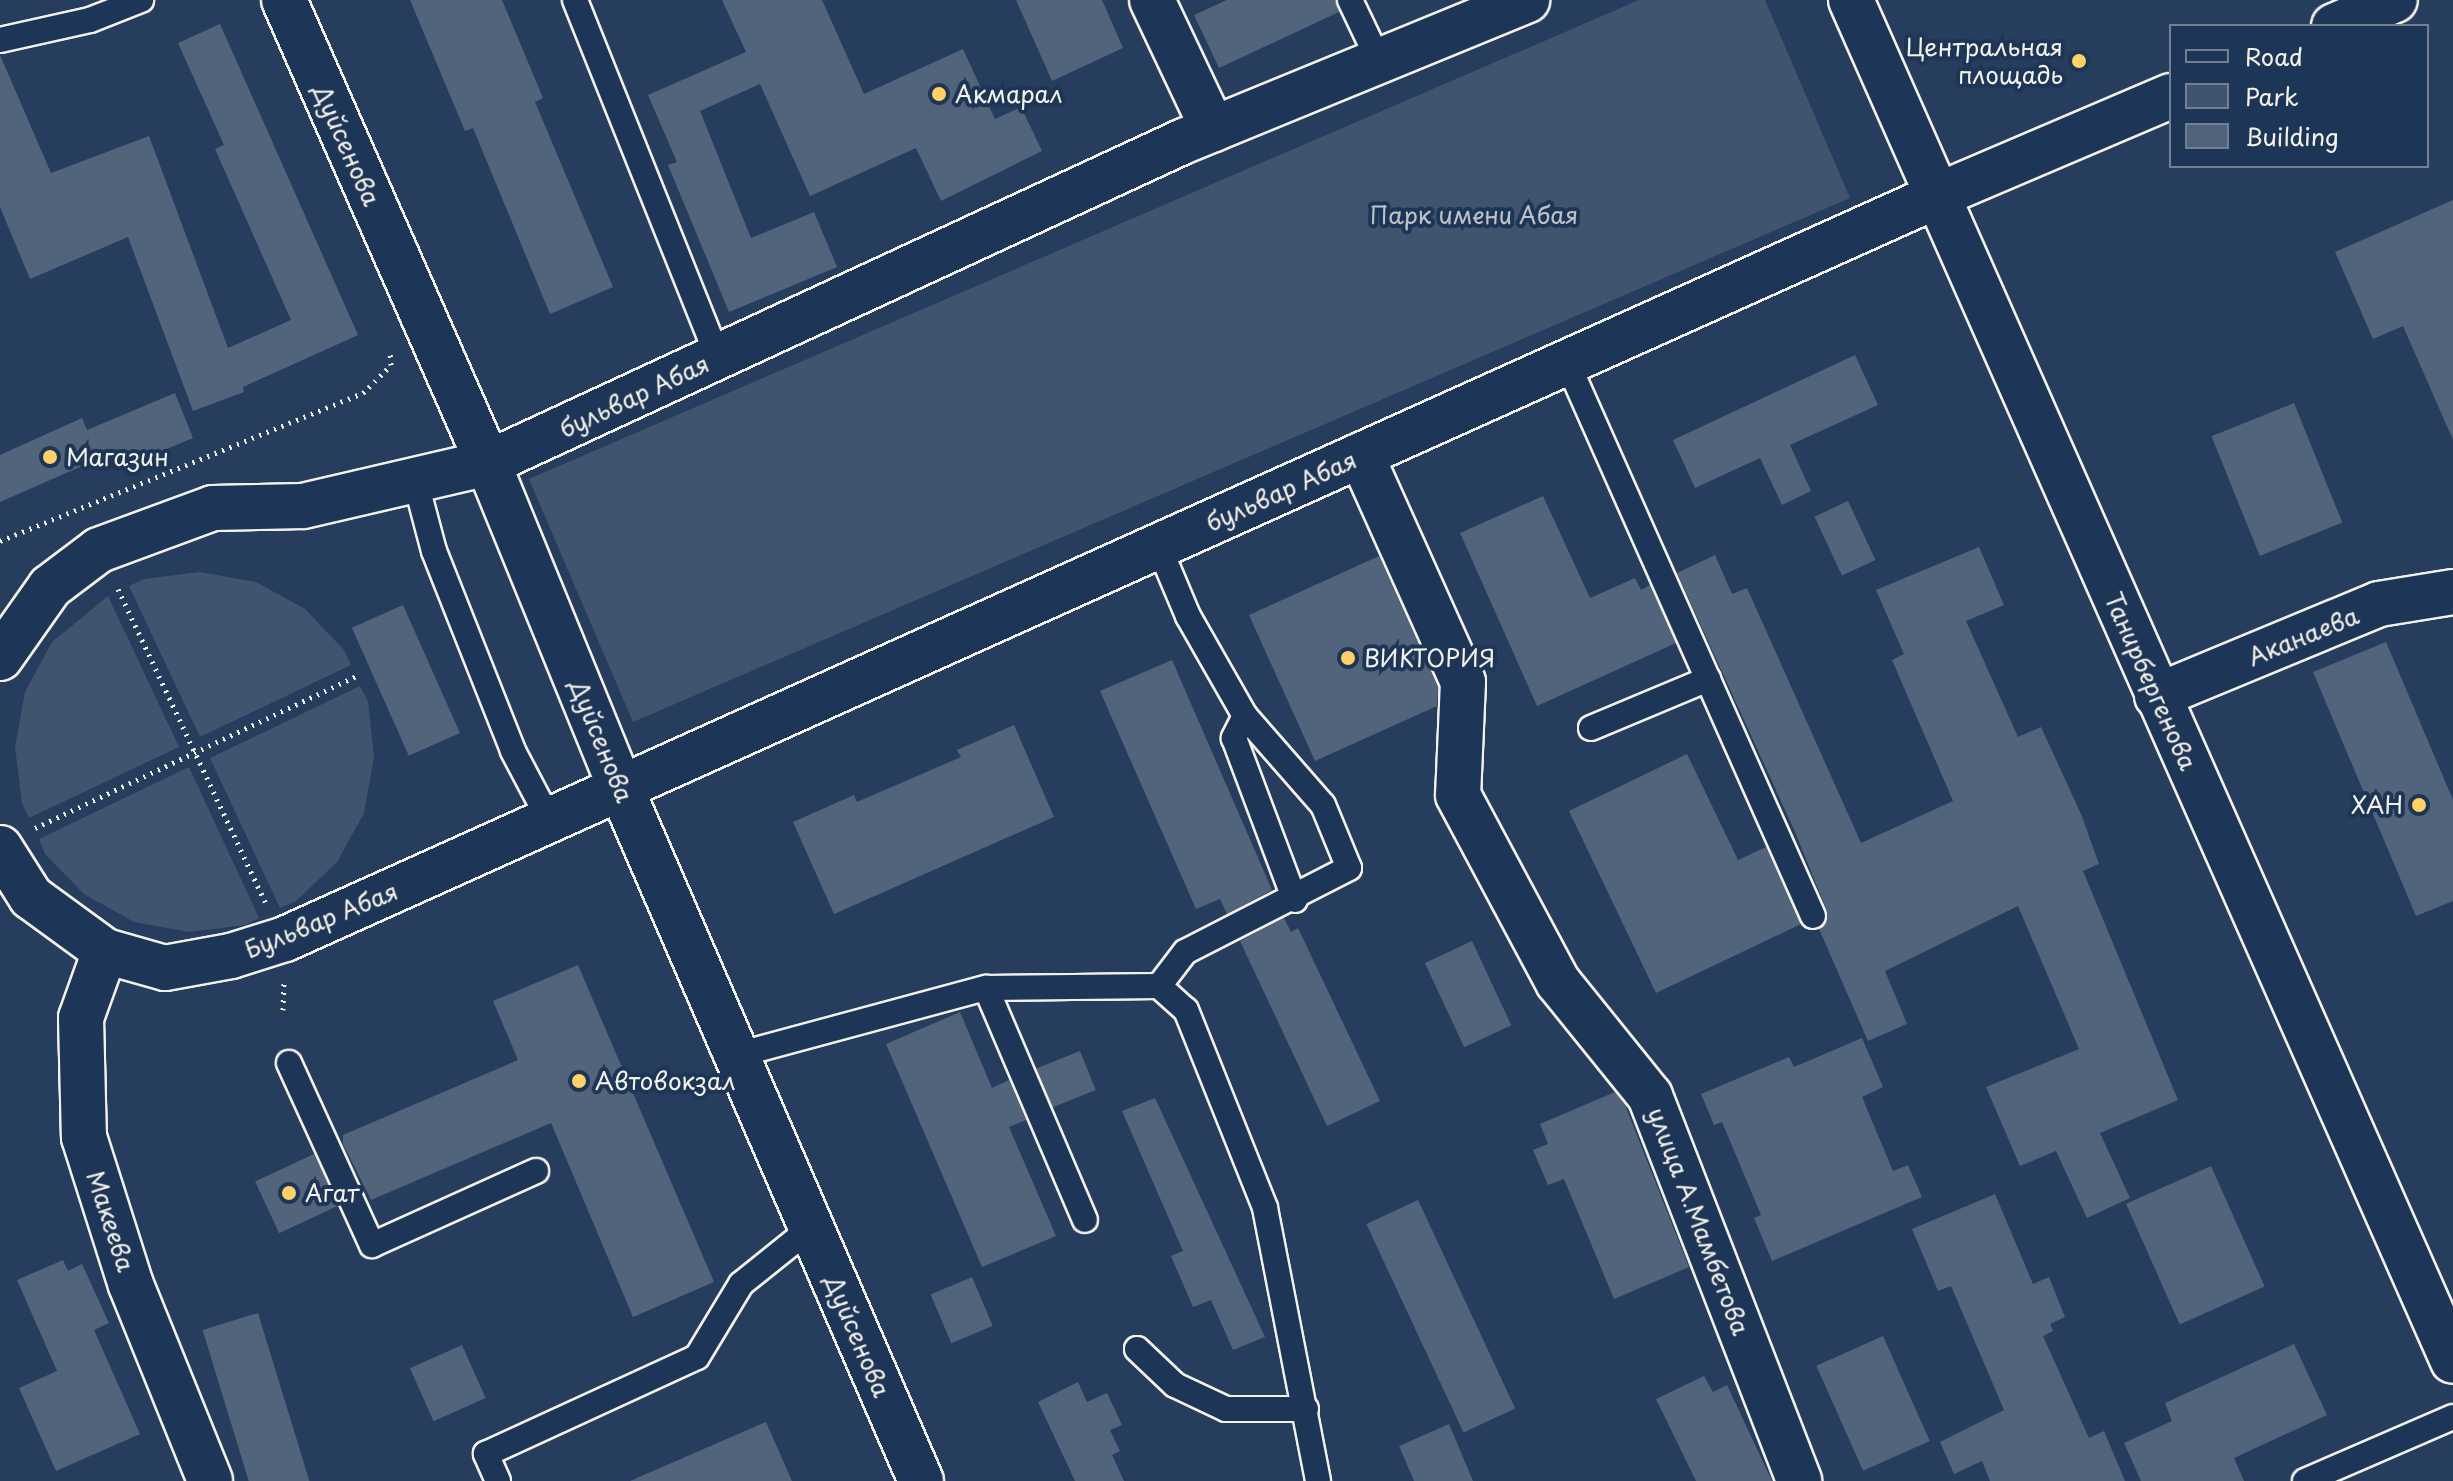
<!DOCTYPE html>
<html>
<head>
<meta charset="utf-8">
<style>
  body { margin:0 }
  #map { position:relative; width:2453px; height:1481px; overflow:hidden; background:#263d5d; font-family:"Playpen Sans",sans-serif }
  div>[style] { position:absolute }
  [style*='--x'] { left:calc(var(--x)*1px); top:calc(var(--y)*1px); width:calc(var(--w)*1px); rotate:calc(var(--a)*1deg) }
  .green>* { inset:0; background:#40546f }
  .building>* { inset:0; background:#52647b; transform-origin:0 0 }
  .path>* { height:5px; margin-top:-2.5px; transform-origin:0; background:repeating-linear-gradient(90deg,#f4f1e8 0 2px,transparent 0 8px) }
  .roads { filter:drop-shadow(2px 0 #f4f1e8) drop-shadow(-2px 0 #f4f1e8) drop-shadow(0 2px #f4f1e8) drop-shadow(0 -2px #f4f1e8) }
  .lane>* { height:24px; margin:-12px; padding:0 12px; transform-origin:12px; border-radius:12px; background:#1d3557 }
  .street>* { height:44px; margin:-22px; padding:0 22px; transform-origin:22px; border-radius:22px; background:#1d3557 }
  .secondary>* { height:44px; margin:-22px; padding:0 22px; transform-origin:22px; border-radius:22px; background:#1d3557 }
  .dots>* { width:22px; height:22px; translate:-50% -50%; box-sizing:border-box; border:4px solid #1d3557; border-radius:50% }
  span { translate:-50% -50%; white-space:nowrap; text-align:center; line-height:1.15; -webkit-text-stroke:8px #1d3557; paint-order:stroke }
  .poi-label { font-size:24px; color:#f4f1e8 }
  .right { translate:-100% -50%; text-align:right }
  .left { translate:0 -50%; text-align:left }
  .street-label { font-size:24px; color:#f4f1e8 }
  .park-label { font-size:24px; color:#bec2c4 }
  .legend { position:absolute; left:2169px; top:24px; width:260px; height:144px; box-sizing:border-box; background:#1d3557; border:2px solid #738091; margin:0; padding:10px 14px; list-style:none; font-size:24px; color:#f4f1e8 }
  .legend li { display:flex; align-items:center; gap:16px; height:40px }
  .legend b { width:40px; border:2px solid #738091 }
</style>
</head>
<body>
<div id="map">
  <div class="green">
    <div style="clip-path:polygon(1639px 0,1765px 0,1850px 198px,633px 722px,529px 479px)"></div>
    <div style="clip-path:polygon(200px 572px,256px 582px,305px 609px,344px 650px,351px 665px,200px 737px,129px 586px,144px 579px)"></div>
    <div style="clip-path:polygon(108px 596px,179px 747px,29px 818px,22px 803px,15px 747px,25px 692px,52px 642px)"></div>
    <div style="clip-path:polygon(360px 686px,368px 701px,374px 757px,364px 813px,337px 862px,296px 901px,280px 908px,210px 758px)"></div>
    <div style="clip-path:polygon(189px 767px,259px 918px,245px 925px,189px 932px,134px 922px,84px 894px,45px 854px,39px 839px)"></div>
  </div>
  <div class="building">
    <div style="clip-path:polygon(410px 0,502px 0,543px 98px,535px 102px,613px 287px,550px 314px,473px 128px,465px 131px)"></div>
    <div style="clip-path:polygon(722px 0,822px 0,864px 94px,963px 49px,995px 119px,1021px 107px,1042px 151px,941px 201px,916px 148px,810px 196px,760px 84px,700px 111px,751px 238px,814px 212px,837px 267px,729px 312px,668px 165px,677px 162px,648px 95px,746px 52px)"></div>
    <div style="clip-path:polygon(1016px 0,1102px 0,1123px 48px,1052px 81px)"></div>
    <div style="clip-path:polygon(1227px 0,1335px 0,1339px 12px,1219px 68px,1194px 15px)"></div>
    <div style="clip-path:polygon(220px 24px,358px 335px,243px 387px,244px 392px,193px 411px,128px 237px,30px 279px,0 207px,0 55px,51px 173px,149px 136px,228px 348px,291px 320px,215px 149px,224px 145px,178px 43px)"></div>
    <div style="clip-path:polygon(2453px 200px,2453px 440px,2403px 326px,2373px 339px,2335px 252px)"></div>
    <div style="clip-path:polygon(1855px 355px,1878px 405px,1790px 445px,1811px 491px,1782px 505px,1760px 458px,1695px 488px,1673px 440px)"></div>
    <div style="clip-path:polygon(175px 393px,193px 438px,121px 468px,114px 452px,0 502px,0 455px,82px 418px,87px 430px)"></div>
    <div style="left:2294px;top:403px;width:129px;height:89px;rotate:68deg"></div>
    <div style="clip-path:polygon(1543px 496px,1590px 598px,1635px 578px,1641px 590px,1650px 585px,1676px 643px,1537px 706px,1460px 533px)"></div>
    <div style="left:1848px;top:501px;width:65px;height:37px;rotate:65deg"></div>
    <div style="clip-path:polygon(1979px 547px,2004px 605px,1966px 621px,2018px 737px,2041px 727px,2081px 814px,2099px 864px,2083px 871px,2178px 1100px,2100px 1133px,2130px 1198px,2087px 1218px,2056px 1151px,2020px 1166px,1986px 1087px,2079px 1049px,2018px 906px,1885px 971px,1907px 1024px,1868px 1041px,1819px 929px,1827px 911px,1795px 832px,1677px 573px,1715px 555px,1732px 594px,1747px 588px,1861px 843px,1953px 801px,1892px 660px,1904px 654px,1876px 590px)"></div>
    <div style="clip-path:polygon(1379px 556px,1438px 687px,1437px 706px,1315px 761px,1249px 615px)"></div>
    <div style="left:403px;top:605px;width:140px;height:56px;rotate:66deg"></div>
    <div style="clip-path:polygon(2386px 642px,2453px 800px,2453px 901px,2416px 916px,2313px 672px)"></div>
    <div style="clip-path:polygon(1172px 660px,1272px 890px,1227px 914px,1220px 899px,1196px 909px,1100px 691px)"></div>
    <div style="clip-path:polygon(1014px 725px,1054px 817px,834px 914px,793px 822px,854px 795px,857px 802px,961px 757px,957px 750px)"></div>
    <div style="clip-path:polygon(1687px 754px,1738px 860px,1766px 847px,1801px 924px,1656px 993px,1569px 811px)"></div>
    <div style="clip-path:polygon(1284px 918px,1291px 932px,1298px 928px,1380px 1101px,1327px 1126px,1240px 941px)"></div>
    <div style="left:1472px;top:941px;width:93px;height:52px;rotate:65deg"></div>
    <div style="clip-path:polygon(578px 965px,714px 1282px,633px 1317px,551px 1123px,371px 1200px,343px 1144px,343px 1135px,518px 1060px,493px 1001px)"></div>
    <div style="clip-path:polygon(960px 1012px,992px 1088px,1009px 1080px,1026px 1120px,1009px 1127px,1056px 1236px,982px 1267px,886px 1044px)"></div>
    <div style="clip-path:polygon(1862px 1038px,1883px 1087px,1862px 1097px,1893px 1171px,1908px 1165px,1922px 1197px,1772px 1261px,1754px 1218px,1761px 1215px,1722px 1122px,1714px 1125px,1701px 1094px,1789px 1057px,1794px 1067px)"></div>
    <div style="left:1080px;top:1051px;width:42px;height:47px;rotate:68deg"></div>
    <div style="clip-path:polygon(1615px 1092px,1625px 1105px,1689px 1267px,1614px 1299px,1564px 1179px,1548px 1185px,1533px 1150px,1548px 1144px,1540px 1124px)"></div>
    <div style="clip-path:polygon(1155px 1098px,1265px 1337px,1233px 1350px,1211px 1300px,1193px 1307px,1171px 1256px,1183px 1251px,1122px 1111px)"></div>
    <div style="left:314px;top:1154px;width:57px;height:65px;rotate:65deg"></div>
    <div style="left:2211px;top:1166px;width:132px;height:93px;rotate:66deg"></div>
    <div style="clip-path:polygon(1995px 1194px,2033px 1284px,2049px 1277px,2065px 1317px,2050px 1324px,2053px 1331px,2043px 1336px,2089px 1438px,2104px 1431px,2125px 1481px,1990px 1481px,1982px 1461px,1954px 1474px,1940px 1442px,2004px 1410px,1951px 1286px,1938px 1291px,1912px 1229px)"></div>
    <div style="left:1418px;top:1200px;width:230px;height:57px;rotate:65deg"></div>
    <div style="clip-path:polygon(63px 1260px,68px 1271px,82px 1264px,109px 1323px,94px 1330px,140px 1434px,56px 1471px,19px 1388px,57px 1371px,17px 1280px)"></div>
    <div style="left:972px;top:1277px;width:53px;height:45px;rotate:67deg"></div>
    <div style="left:258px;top:1313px;width:176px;height:58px;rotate:73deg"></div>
    <div style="left:1883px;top:1336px;width:115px;height:73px;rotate:66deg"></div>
    <div style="clip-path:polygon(2294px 1344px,2327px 1415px,2234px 1458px,2244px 1481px,2141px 1481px,2124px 1443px,2172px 1421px,2165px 1403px)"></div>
    <div style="left:462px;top:1345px;width:58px;height:57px;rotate:66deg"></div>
    <div style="clip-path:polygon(1704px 1376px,1713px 1392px,1727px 1385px,1772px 1481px,1696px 1481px,1656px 1399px)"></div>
    <div style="clip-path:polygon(1078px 1382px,1087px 1402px,1107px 1393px,1122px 1425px,1110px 1430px,1120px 1451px,1112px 1455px,1124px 1481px,1075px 1481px,1038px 1402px)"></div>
    <div style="clip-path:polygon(766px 1422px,792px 1481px,630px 1481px)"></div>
    <div style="clip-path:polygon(1449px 1424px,1473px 1481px,1414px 1481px,1399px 1446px)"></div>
  </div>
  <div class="path">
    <div style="--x:0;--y:541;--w:392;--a:-22.2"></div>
    <div style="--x:363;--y:393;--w:40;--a:-45"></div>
    <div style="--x:391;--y:365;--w:14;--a:-94"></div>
    <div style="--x:118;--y:589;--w:346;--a:64.8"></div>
    <div style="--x:35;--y:828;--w:355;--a:-25.3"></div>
    <div style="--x:283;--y:1010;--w:27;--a:-88"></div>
  </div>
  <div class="roads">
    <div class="lane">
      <div style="--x:575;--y:0;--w:385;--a:68.2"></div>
      <div style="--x:1350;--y:0;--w:68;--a:64.6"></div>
      <div style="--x:0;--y:40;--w:92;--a:-12.5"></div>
      <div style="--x:90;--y:20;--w:55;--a:-21.4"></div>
      <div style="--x:1567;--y:362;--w:606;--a:66.06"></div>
      <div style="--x:416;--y:483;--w:70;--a:75.2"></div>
      <div style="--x:434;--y:551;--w:215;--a:68.4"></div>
      <div style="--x:513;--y:751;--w:81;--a:62.2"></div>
      <div style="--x:1159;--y:547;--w:75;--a:67.2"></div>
      <div style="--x:1188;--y:616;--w:115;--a:60.3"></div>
      <div style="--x:1245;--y:716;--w:118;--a:48.8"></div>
      <div style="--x:1323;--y:805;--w:68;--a:67.6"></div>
      <div style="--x:1349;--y:868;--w:184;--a:152.9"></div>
      <div style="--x:1185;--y:952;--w:43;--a:127.4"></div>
      <div style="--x:1245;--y:716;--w:25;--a:117"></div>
      <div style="--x:1234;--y:738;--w:173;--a:69.4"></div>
      <div style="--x:1591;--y:728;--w:127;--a:-22.7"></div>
      <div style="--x:986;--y:988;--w:252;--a:66.9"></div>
      <div style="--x:737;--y:1055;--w:258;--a:-15.1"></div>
      <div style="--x:986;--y:988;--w:173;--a:-0.7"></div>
      <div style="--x:1159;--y:986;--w:36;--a:42"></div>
      <div style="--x:1186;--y:1010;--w:213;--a:68.2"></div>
      <div style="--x:1265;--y:1208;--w:278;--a:79"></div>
      <div style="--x:289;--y:1063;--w:200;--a:65.5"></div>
      <div style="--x:372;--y:1245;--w:180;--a:-24.3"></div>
      <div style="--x:1137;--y:1349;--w:52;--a:43.5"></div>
      <div style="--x:1175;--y:1385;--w:56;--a:25.2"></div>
      <div style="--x:1226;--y:1409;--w:80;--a:0"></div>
      <div style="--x:498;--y:1481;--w:30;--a:-114"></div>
      <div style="--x:486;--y:1454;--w:232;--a:-24.7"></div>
      <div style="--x:697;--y:1357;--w:85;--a:-58.9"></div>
      <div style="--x:741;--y:1284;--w:90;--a:-38.7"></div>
      <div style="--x:2305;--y:1481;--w:161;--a:-23.4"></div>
    </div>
    <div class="street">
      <div style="--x:1152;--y:0;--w:143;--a:64.7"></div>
      <div style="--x:2334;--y:26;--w:66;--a:-23.1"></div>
      <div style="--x:1941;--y:194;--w:250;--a:-23.1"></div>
      <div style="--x:1361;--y:455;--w:249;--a:65.8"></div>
      <div style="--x:1463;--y:682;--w:113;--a:92.5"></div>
      <div style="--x:1458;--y:795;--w:212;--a:61.9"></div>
      <div style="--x:1558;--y:982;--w:146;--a:51.1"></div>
      <div style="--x:1650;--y:1096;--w:413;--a:68.8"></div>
      <div style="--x:2157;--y:696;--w:240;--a:-22.5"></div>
      <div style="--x:2379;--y:604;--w:75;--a:-9.2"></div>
      <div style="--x:105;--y:951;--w:71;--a:109.7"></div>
      <div style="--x:81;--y:1018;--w:119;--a:88.6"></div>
      <div style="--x:84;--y:1137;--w:155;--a:72.4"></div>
      <div style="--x:131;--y:1285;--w:211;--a:68"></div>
    </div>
    <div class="secondary">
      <div style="--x:284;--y:0;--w:506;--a:66.22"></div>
      <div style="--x:488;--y:463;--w:354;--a:67.8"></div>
      <div style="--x:622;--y:791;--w:752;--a:66.57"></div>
      <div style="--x:1851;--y:0;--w:1488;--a:66.14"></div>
      <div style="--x:0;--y:658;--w:87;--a:-54.8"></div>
      <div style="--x:50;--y:587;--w:61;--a:-37.1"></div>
      <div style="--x:99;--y:550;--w:121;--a:-20.2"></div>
      <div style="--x:213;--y:508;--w:90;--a:-1.3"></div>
      <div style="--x:303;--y:506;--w:190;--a:-13.1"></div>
      <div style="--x:488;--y:463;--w:767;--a:-24.83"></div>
      <div style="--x:1184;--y:141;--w:371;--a:-22.3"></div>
      <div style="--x:0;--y:848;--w:58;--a:57.7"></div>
      <div style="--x:31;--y:897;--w:92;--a:36.1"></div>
      <div style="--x:105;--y:951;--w:62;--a:15.8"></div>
      <div style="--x:165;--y:968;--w:67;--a:-10.3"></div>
      <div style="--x:231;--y:956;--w:57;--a:-17.5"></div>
      <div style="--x:285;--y:939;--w:1816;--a:-24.22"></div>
    </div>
  </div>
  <div class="dots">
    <div style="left:2079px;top:61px;background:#ffd166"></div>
    <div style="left:939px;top:94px;background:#ffd166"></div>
    <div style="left:50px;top:457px;background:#ffd166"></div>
    <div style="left:1348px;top:658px;background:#ffd166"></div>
    <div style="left:2419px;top:805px;background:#ffd166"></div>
    <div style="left:579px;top:1081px;background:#ffd166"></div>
    <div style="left:289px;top:1193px;background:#ffd166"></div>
  </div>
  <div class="poi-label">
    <span class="right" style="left:2063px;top:61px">Центральная<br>площадь</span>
    <span class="left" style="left:955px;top:94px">Акмарал</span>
    <span class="left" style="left:66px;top:457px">Магазин</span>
    <span class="left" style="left:1364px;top:658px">ВИКТОРИЯ</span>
    <span class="right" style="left:2403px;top:805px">ХАН</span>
    <span class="left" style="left:595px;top:1081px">Автовокзал</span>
    <span class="left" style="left:305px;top:1193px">Агат</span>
  </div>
  <div class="street-label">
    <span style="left:347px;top:145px;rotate:66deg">Дуйсенова</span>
    <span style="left:634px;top:396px;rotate:-25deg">бульвар Абая</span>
    <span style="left:1281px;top:491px;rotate:-24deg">бульвар Абая</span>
    <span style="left:2303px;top:636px;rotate:-22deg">Аканаева</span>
    <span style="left:2151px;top:681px;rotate:66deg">Танирбергенова</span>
    <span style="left:602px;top:741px;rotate:68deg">Дуйсенова</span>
    <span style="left:321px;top:920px;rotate:-22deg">Бульвар Абая</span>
    <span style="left:111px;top:1221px;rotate:72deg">Макеева</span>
    <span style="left:1699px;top:1221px;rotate:69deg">улица А.Мамбетова</span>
    <span style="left:858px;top:1336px;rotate:67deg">Дуйсенова</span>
  </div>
  <div class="park-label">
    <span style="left:1474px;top:215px">Парк имени Абая</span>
  </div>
  <ul class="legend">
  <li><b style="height:10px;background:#1d3557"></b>Road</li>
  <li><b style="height:22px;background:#40546f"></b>Park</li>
  <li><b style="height:22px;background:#52647b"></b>Building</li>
  </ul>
</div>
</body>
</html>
